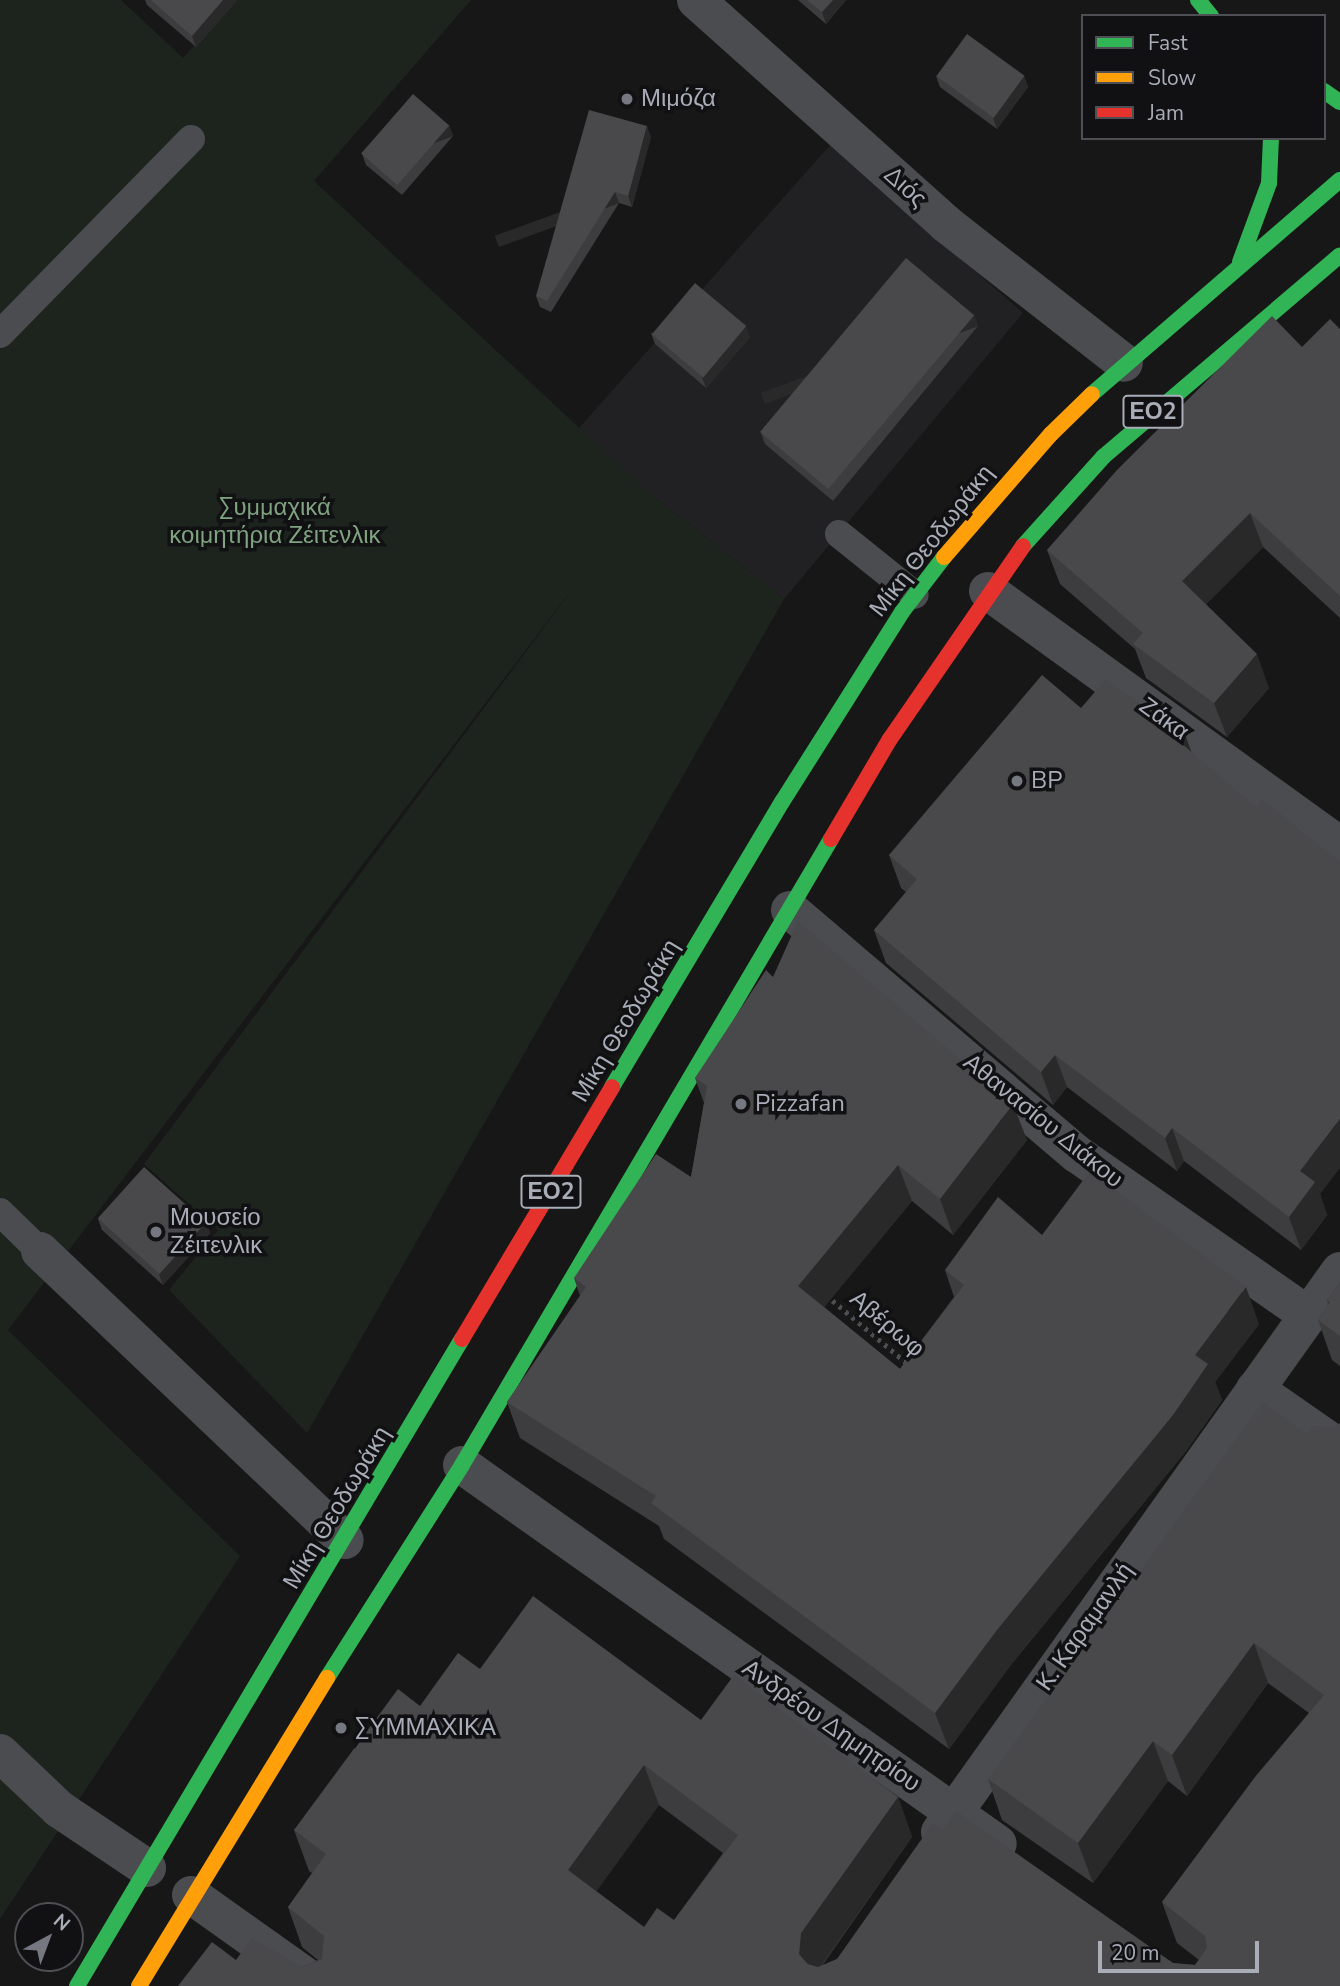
<!DOCTYPE html>
<html>
<head>
<meta charset="utf-8">
<style>
  body { margin:0 }
  #map { position:relative; width:1340px; height:1986px; overflow:hidden; background:#171717; font-family:"Nunito Sans",sans-serif }
  div>[style] { position:absolute }
  [style*='--x'] { left:calc(var(--x)*1px); top:calc(var(--y)*1px); width:calc(var(--w)*1px); rotate:calc(var(--a)*1deg) }
  .built>* { inset:0; background:#212123 }
  .green>* { inset:0; background:#1d241e }
  .path>* { height:4.5px; margin-top:-2.25px; transform-origin:0; background:repeating-linear-gradient(90deg,#4d4e52 0 3.5px,transparent 0 8.5px) }
  .lane>* { height:28px; margin:-14px; padding:0 14px; transform-origin:14px; border-radius:14px; background:#4b4c50 }
  .street>* { height:38px; margin:-19px; padding:0 19px; transform-origin:19px; border-radius:19px; background:#4b4c50 }
  .fast>* { height:16px; margin:-8px; padding:0 8px; transform-origin:8px; border-radius:8px; background:#30b455 }
  .slow>* { height:16px; margin:-8px; padding:0 8px; transform-origin:8px; border-radius:8px; background:#ff9f0a }
  .jam>* { height:16px; margin:-8px; padding:0 8px; transform-origin:8px; border-radius:8px; background:#e5322d }
  .wall>* { inset:0; background:#3d3d3f }
  .shaded-wall>* { inset:0; background:#29292a; transform-origin:0 0 }
  .building>* { inset:0; background:#49494c; transform-origin:0 0 }
  .dots>* { width:19px; height:19px; translate:-50% -50%; box-sizing:border-box; border:4px solid #111113; border-radius:50% }
  span { translate:-50% -50%; white-space:nowrap; text-align:center; line-height:1.15; -webkit-text-stroke:7px #111113; paint-order:stroke }
  .shield-label span { padding:2px 5px; background:#111113; border:2px solid; border-radius:5px; -webkit-text-stroke-width:0 }
  .shield-label { font-size:23px; color:#a8adb8; font-weight:700 }
  .poi-label { font-size:24px; color:#a8adb8 }
  .left { translate:0 -50%; text-align:left }
  .street-label { font-size:24px; color:#a8adb8 }
  .park-label { font-size:24px; color:#7fa381 }
  .legend { position:absolute; left:1081px; top:14px; width:245px; height:126px; box-sizing:border-box; background:#111113; border:2px solid #4d4f55; margin:0; padding:9px 12px; list-style:none; font-size:21px; color:#a8adb8 }
  .legend li { display:flex; align-items:center; gap:14px; height:35px }
  .legend b { width:35px; border:2px solid #4d4f55 }
  .north { position:absolute; left:14px; top:1902px; width:70px; height:70px; box-sizing:border-box; background:#111113; border:2px solid #4d4f55; border-radius:50%; rotate:41deg; font-size:19px; font-weight:700; line-height:28px; text-align:center; color:#a8adb8 }
  .north::after { content:''; display:block; margin:auto; width:24px; height:32px; background:#757880; clip-path:polygon(50% 0,100% 100%,50% 72%,0 100%) }
  .scale { position:absolute; left:1098px; top:1941px; width:161px; height:32px; box-sizing:border-box; border:4px solid #a8adb8; border-top:0; padding-left:9px; font-size:21px; line-height:24px; white-space:nowrap; color:#a8adb8; -webkit-text-stroke:5px #111113; paint-order:stroke }
</style>
</head>
<body>
<div id="map">
  <div class="built">
    <div style="clip-path:polygon(831px 144px,1023px 313px,784px 599px,647px 491px,579px 428px)"></div>
  </div>
  <div class="green">
    <div style="clip-path:polygon(0 0,121px 0,183px 58px,234px 0,471px 0,314px 181px,647px 491px,784px 599px,307px 1433px,169px 1290px,218px 1230px,144px 1164px,583px 575px,8px 1330px,240px 1556px,0 1919px)"></div>
  </div>
  <div class="path">
    <div style="--x:826;--y:1295;--w:107;--a:40.1"></div>
  </div>
  <div class="lane">
    <div style="--x:0;--y:334;--w:273;--a:-45.6"></div>
    <div style="--x:839;--y:534;--w:97;--a:38.8"></div>
    <div style="--x:0;--y:1212;--w:56;--a:44.3"></div>
  </div>
  <div class="street">
    <div style="--x:696;--y:0;--w:334;--a:41.8"></div>
    <div style="--x:945;--y:223;--w:227;--a:38"></div>
    <div style="--x:988;--y:591;--w:435;--a:35.9"></div>
    <div style="--x:790;--y:910;--w:377;--a:40.4"></div>
    <div style="--x:1077;--y:1154;--w:283;--a:34.9"></div>
    <div style="--x:40;--y:1251;--w:420;--a:43.5"></div>
    <div style="--x:1255;--y:1389;--w:103;--a:34.8"></div>
    <div style="--x:462;--y:1465;--w:656;--a:35.26"></div>
    <div style="--x:0;--y:1753;--w:81;--a:43.5"></div>
    <div style="--x:59;--y:1809;--w:106;--a:33.8"></div>
    <div style="--x:940;--y:1832;--w:689;--a:-54.51"></div>
    <div style="--x:191;--y:1895;--w:157;--a:35.4"></div>
  </div>
  <div class="fast">
    <div style="--x:1198;--y:0;--w:21;--a:51"></div>
    <div style="--x:1324;--y:91;--w:19;--a:35"></div>
    <div style="--x:1240;--y:262;--w:84;--a:-69.8"></div>
    <div style="--x:1269;--y:183;--w:45;--a:-87.5"></div>
    <div style="--x:1092;--y:394;--w:328;--a:-40.8"></div>
    <div style="--x:1023;--y:546;--w:120;--a:-48"></div>
    <div style="--x:1103;--y:457;--w:311;--a:-40.4"></div>
    <div style="--x:612;--y:1087;--w:332;--a:-59.2"></div>
    <div style="--x:782;--y:802;--w:225;--a:-57.7"></div>
    <div style="--x:902;--y:612;--w:69;--a:-52.6"></div>
    <div style="--x:327;--y:1678;--w:252;--a:-57.6"></div>
    <div style="--x:462;--y:1465;--w:727;--a:-59.48"></div>
    <div style="--x:77;--y:1986;--w:753;--a:-59.25"></div>
  </div>
  <div class="slow">
    <div style="--x:944;--y:557;--w:163;--a:-49"></div>
    <div style="--x:1051;--y:434;--w:57;--a:-44.3"></div>
    <div style="--x:139;--y:1986;--w:361;--a:-58.6"></div>
  </div>
  <div class="jam">
    <div style="--x:831;--y:839;--w:116;--a:-59.5"></div>
    <div style="--x:890;--y:739;--w:234;--a:-55.4"></div>
    <div style="--x:462;--y:1339;--w:293;--a:-59.2"></div>
  </div>
  <div class="wall">
    <div style="clip-path:polygon(145px 0,237px 0,196px 47px,147px 5px)"></div>
    <div style="clip-path:polygon(798px 0,846px 0,826px 24px)"></div>
    <div style="clip-path:polygon(936px 76px,1024px 76px,1028px 87px,997px 129px,940px 87px)"></div>
    <div style="clip-path:polygon(449px 125px,453px 136px,402px 195px,366px 165px,362px 154px)"></div>
    <div style="clip-path:polygon(651px 137px,632px 207px,619px 203px,551px 312px,540px 307px,536px 296px)"></div>
    <div style="clip-path:polygon(974px 315px,978px 326px,833px 501px,765px 444px,761px 433px)"></div>
    <div style="clip-path:polygon(1340px 329px,1340px 618px,1263px 547px,1206px 604px,1269px 688px,1227px 737px,1146px 678px,1135px 649px,1060px 584px,1047px 550px,1302px 347px)"></div>
    <div style="clip-path:polygon(651px 333px,750px 337px,706px 388px,655px 344px)"></div>
    <div style="clip-path:polygon(1081px 708px,1186px 737px,1191px 752px,1320px 1194px,1327px 1215px,1301px 1250px,1184px 1161px,1177px 1171px,1067px 1087px,1053px 1105px,886px 963px,874px 930px,906px 892px,901px 888px,889px 855px)"></div>
    <div style="clip-path:polygon(773px 977px,1027px 1140px,953px 1235px,912px 1201px,824px 1307px,900px 1369px,954px 1297px,945px 1270px,1042px 1235px,1259px 1324px,1215px 1382px,1222px 1400px,1186px 1451px,1010px 1666px,949px 1749px,664px 1539px,659px 1526px,520px 1438px,507px 1402px,580px 1296px,574px 1278px,691px 1177px,704px 1103px,695px 1078px)"></div>
    <div style="clip-path:polygon(98px 1219px,206px 1222px,210px 1233px,163px 1285px,102px 1230px)"></div>
    <div style="clip-path:polygon(1340px 1282px,1340px 1366px,1332px 1360px,1318px 1320px,1328px 1305px,1327px 1300px)"></div>
    <div style="clip-path:polygon(evenodd,1314px 1426px,1340px 1986px,178px 1986px,236px 1960px,302px 1967px,318px 1960px,302px 1947px,288px 1907px,312px 1873px,309px 1871px,294px 1830px,420px 1706px,480px 1669px,701px 1720px,898px 1797px,912px 1837px,822px 1966px,837px 1959px,943px 1830px,1173px 1963px,1195px 1965px,1199px 1960px,1177px 1943px,1162px 1902px,1309px 1713px,1268px 1683px,1187px 1796px,1168px 1781px,1093px 1883px,1002px 1820px,988px 1779px,1307px 1435px,1314px 1426px,659px 1805px,723px 1853px,674px 1920px,644px 1927px,596px 1891px,659px 1805px)"></div>
  </div>
  <div class="shaded-wall">
    <div style="clip-path:polygon(223px 0,237px 0,196px 47px,192px 36px)"></div>
    <div style="clip-path:polygon(833px 0,846px 0,826px 24px,822px 12px)"></div>
    <div style="clip-path:polygon(1024px 76px,1028px 87px,997px 129px,993px 118px)"></div>
    <div style="left:449px;top:125px;width:12px;height:78px;rotate:70deg"></div>
    <div style="clip-path:polygon(647px 126px,651px 137px,632px 207px,628px 196px)"></div>
    <div style="left:615px;top:192px;width:12px;height:128px;rotate:70deg"></div>
    <div style="left:974px;top:315px;width:12px;height:227px;rotate:70deg"></div>
    <div style="clip-path:polygon(746px 326px,750px 337px,706px 388px,702px 377px)"></div>
    <div style="clip-path:polygon(1250px 513px,1263px 547px,1195px 615px,1182px 581px)"></div>
    <div style="clip-path:polygon(1257px 654px,1269px 688px,1227px 737px,1214px 703px)"></div>
    <div style="clip-path:polygon(1186px 737px,1198px 770px,1181px 743px)"></div>
    <div style="clip-path:polygon(1055px 1055px,1067px 1087px,1053px 1105px,1041px 1072px)"></div>
    <div style="clip-path:polygon(1013px 1104px,1027px 1140px,953px 1235px,940px 1199px)"></div>
    <div style="clip-path:polygon(1340px 1119px,1340px 1168px,1320px 1194px,1327px 1215px,1301px 1250px,1289px 1217px,1300px 1171px)"></div>
    <div style="clip-path:polygon(1172px 1128px,1184px 1161px,1177px 1171px,1165px 1138px)"></div>
    <div style="clip-path:polygon(898px 1165px,912px 1201px,812px 1322px,798px 1286px)"></div>
    <div style="clip-path:polygon(206px 1222px,210px 1233px,163px 1285px,159px 1274px)"></div>
    <div style="clip-path:polygon(1246px 1287px,1259px 1324px,1215px 1382px,1222px 1400px,1186px 1451px,1010px 1666px,949px 1749px,935px 1713px,1195px 1355px)"></div>
    <div style="clip-path:polygon(1254px 1643px,1268px 1683px,1187px 1796px,1172px 1755px)"></div>
    <div style="clip-path:polygon(1153px 1741px,1168px 1781px,1093px 1883px,1078px 1843px)"></div>
    <div style="clip-path:polygon(644px 1765px,659px 1805px,583px 1910px,568px 1870px)"></div>
    <div style="clip-path:polygon(898px 1797px,912px 1837px,816px 1973px,799px 1954px,801px 1933px)"></div>
  </div>
  <div class="building">
    <div style="clip-path:polygon(151px 0,223px 0,192px 36px)"></div>
    <div style="clip-path:polygon(807px 0,833px 0,822px 12px)"></div>
    <div style="left:967px;top:34px;width:71px;height:52px;rotate:36deg"></div>
    <div style="left:413px;top:94px;width:48px;height:79px;rotate:41deg"></div>
    <div style="clip-path:polygon(589px 110px,647px 126px,628px 196px,615px 192px,547px 301px,536px 296px)"></div>
    <div style="left:906px;top:258px;width:89px;height:227px;rotate:40deg"></div>
    <div style="left:695px;top:283px;width:67px;height:67px;rotate:40deg"></div>
    <div style="clip-path:polygon(1272px 316px,1302px 347px,1330px 319px,1340px 329px,1340px 596px,1250px 513px,1182px 581px,1257px 654px,1214px 703px,1133px 644px,1143px 633px,1047px 550px,1117px 470px)"></div>
    <div style="clip-path:polygon(1042px 675px,1081px 708px,1106px 679px,1186px 737px,1181px 743px,1256px 807px,1262px 799px,1340px 862px,1340px 1119px,1300px 1171px,1315px 1182px,1289px 1217px,1172px 1128px,1165px 1138px,1055px 1055px,1041px 1072px,874px 930px,917px 879px,889px 855px)"></div>
    <div style="clip-path:polygon(798px 921px,1013px 1104px,940px 1199px,898px 1165px,798px 1286px,900px 1369px,964px 1285px,945px 1270px,998px 1197px,1042px 1235px,1090px 1171px,1246px 1287px,1195px 1355px,1208px 1364px,1173px 1415px,997px 1630px,935px 1713px,651px 1503px,656px 1496px,507px 1402px,586px 1287px,574px 1278px,656px 1154px,691px 1177px,707px 1086px,695px 1078px,766px 970px,773px 977px)"></div>
    <div style="left:144px;top:1167px;width:83px;height:69px;rotate:42deg"></div>
    <div style="clip-path:polygon(1340px 1282px,1340px 1336px,1318px 1320px,1330px 1302px,1327px 1300px)"></div>
    <div style="clip-path:polygon(evenodd,1263px 1402px,1307px 1435px,1314px 1426px,1334px 1427px,1340px 1423px,1340px 1986px,178px 1986px,212px 1942px,236px 1960px,252px 1938px,302px 1967px,322px 1959px,324px 1936px,288px 1907px,326px 1854px,294px 1830px,398px 1689px,420px 1706px,458px 1653px,480px 1669px,533px 1596px,701px 1720px,734px 1675px,898px 1797px,801px 1933px,799px 1954px,807px 1964px,818px 1967px,837px 1959px,933px 1823px,943px 1830px,956px 1811px,1173px 1963px,1195px 1965px,1207px 1948px,1205px 1936px,1162px 1902px,1255px 1777px,1324px 1695px,1254px 1643px,1172px 1755px,1153px 1741px,1078px 1843px,988px 1779px,1263px 1402px,644px 1765px,738px 1835px,674px 1920px,657px 1908px,644px 1927px,568px 1870px,644px 1765px)"></div>
  </div>
  <div class="dots">
    <div style="left:627px;top:99px;background:#757880"></div>
    <div style="left:1017px;top:781px;background:#757880"></div>
    <div style="left:741px;top:1104px;background:#757880"></div>
    <div style="left:156px;top:1232px;background:#757880"></div>
    <div style="left:341px;top:1728px;background:#757880"></div>
  </div>
  <div class="shield-label">
    <span style="left:1153px;top:412px">ΕΟ2</span>
    <span style="left:551px;top:1192px">ΕΟ2</span>
  </div>
  <div class="poi-label">
    <span class="left" style="left:641px;top:99px">Μιμόζα</span>
    <span class="left" style="left:1031px;top:781px">BP</span>
    <span class="left" style="left:755px;top:1104px">Pizzafan</span>
    <span class="left" style="left:170px;top:1232px">Μουσείο<br>Ζέιτενλικ</span>
    <span class="left" style="left:355px;top:1728px">ΣΥΜΜΑΧΙΚΑ</span>
  </div>
  <div class="street-label">
    <span style="left:905px;top:187px;rotate:42deg">Διός</span>
    <span style="left:932px;top:541px;rotate:-52deg">Μίκη Θεοδωράκη</span>
    <span style="left:1164px;top:719px;rotate:36deg">Ζάκα</span>
    <span style="left:626px;top:1021px;rotate:-59deg">Μίκη Θεοδωράκη</span>
    <span style="left:1043px;top:1121px;rotate:39deg">Αθανασίου Διάκου</span>
    <span style="left:887px;top:1324px;rotate:40deg">Αβέρωφ</span>
    <span style="left:337px;top:1508px;rotate:-59deg">Μίκη Θεοδωράκη</span>
    <span style="left:1085px;top:1627px;rotate:-55deg">Κ. Καραμανλή</span>
    <span style="left:831px;top:1726px;rotate:35deg">Ανδρέου Δημητρίου</span>
  </div>
  <div class="park-label">
    <span style="left:275px;top:522px">Συμμαχικά<br>κοιμητήρια Ζέιτενλικ</span>
  </div>
  <ul class="legend">
  <li><b style="height:9px;background:#30b455"></b>Fast</li>
  <li><b style="height:9px;background:#ff9f0a"></b>Slow</li>
  <li><b style="height:9px;background:#e5322d"></b>Jam</li>
  </ul>
  <div class="north">N</div>
  <div class="scale">20 m</div>
</div>
</body>
</html>
